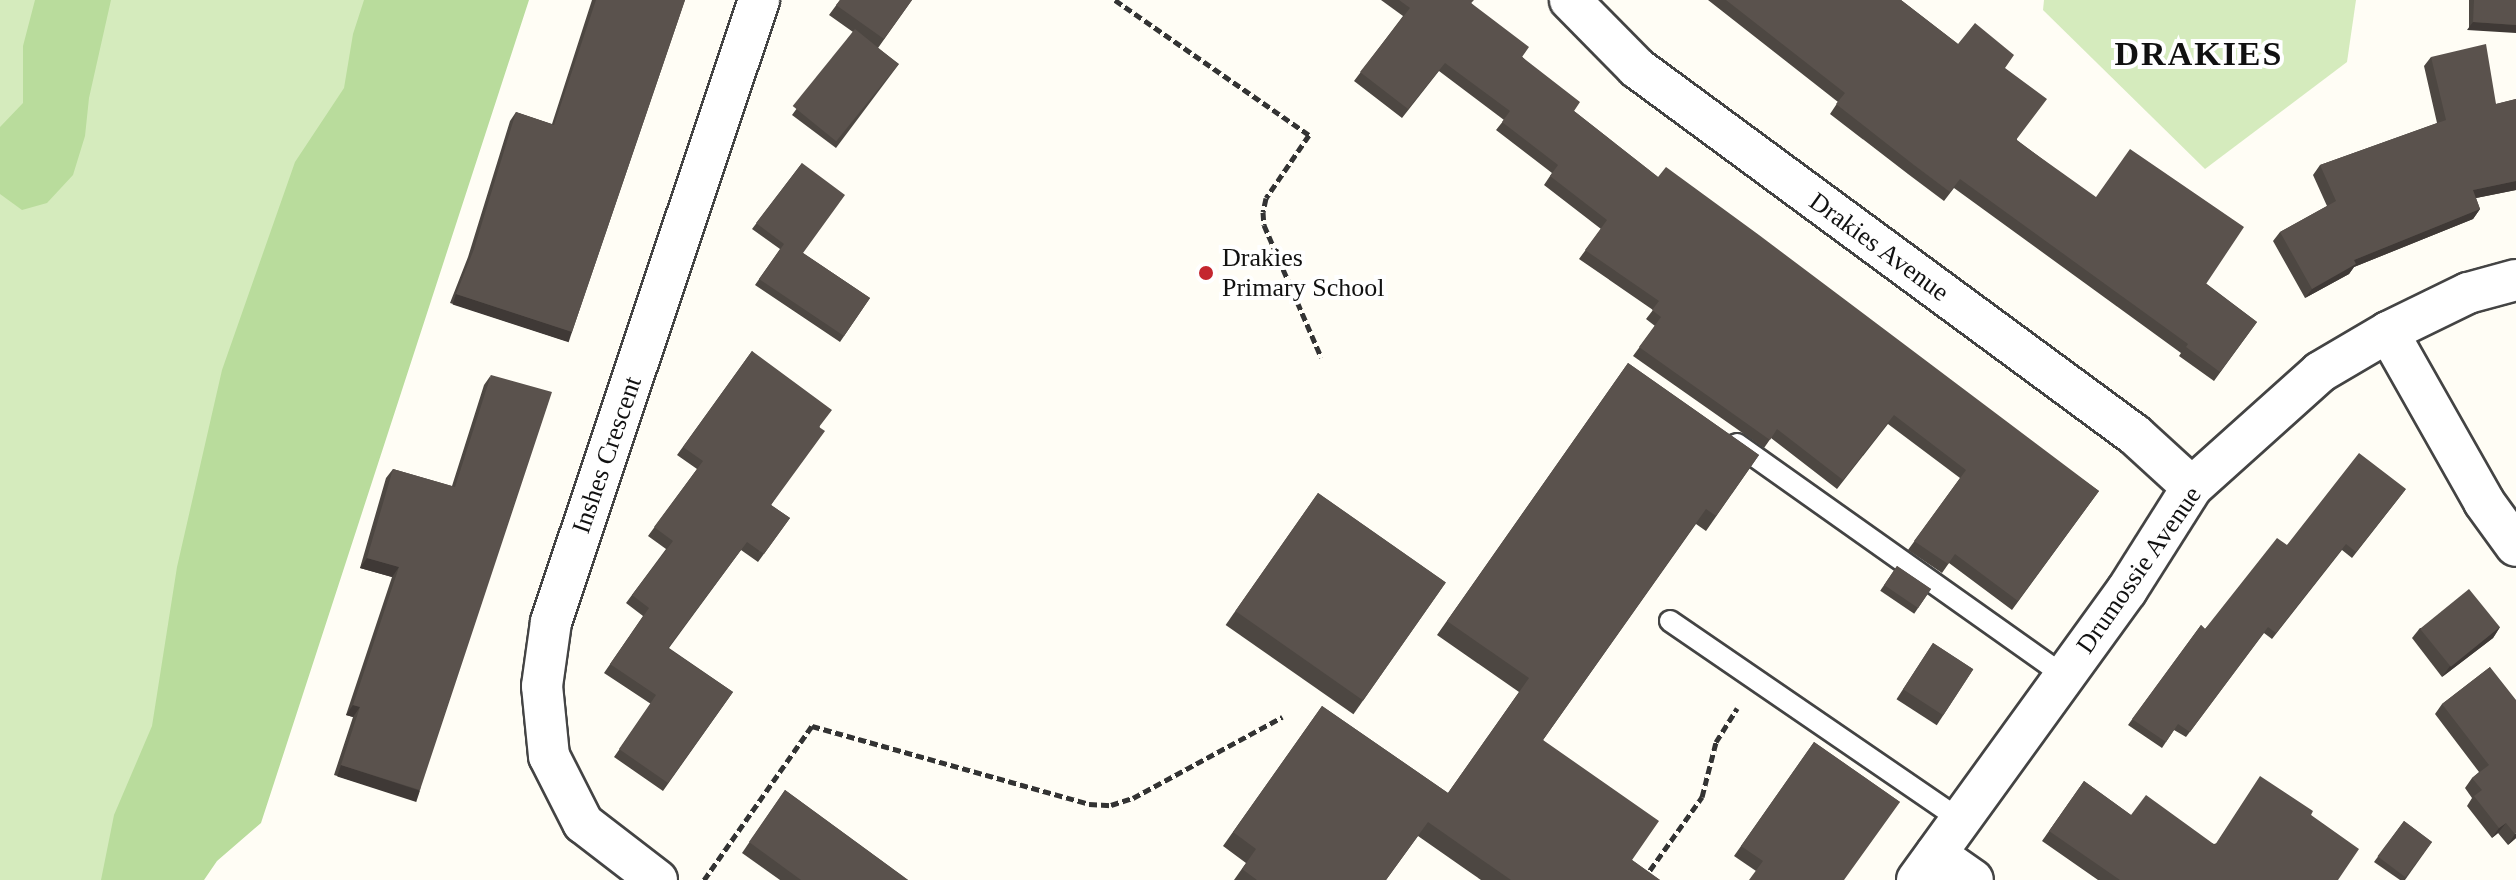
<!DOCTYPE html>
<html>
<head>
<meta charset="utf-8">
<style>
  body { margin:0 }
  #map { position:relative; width:2516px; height:880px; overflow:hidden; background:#fffdf5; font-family:Georgia,serif }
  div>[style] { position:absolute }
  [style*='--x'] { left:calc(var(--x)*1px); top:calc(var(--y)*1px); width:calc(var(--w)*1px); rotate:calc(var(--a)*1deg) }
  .green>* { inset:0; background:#d5ebbd }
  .forest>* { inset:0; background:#b9dc9c }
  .path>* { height:5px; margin-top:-2.5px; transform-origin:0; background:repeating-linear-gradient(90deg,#333 0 8px,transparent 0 12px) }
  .roads { filter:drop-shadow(2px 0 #444) drop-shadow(-2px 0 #444) drop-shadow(0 2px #444) drop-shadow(0 -2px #444) }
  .service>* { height:20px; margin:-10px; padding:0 10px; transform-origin:10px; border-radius:10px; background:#fff }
  .minor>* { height:40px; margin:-20px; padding:0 20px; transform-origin:20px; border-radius:20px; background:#fff }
  .wall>* { inset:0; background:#4d4742; transform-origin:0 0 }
  .shaded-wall>* { inset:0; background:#3f3936; transform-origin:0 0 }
  .building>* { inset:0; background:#5a524d; transform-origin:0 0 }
  .dots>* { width:22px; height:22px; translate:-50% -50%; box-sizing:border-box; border:4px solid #fff; border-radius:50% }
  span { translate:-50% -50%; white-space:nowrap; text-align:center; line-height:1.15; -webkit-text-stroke:8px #fff; paint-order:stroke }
  .street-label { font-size:26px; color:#111 }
  .poi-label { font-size:26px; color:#111 }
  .left { translate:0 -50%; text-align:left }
  .district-label { font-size:34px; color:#111; font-weight:700; letter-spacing:2px }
</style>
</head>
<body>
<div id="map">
  <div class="green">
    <div style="clip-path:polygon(0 0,527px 0,160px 880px,0 880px)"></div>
    <div style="clip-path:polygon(2044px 0,2356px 0,2347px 62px,2205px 169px,2043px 10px)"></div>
  </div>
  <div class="forest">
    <div style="clip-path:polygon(35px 0,111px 0,89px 98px,85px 136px,73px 175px,47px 203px,22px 210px,0 194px,0 127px,23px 103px,23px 46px)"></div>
    <div style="clip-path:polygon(364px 0,529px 0,261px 823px,217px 861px,204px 880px,101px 880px,114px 815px,152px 726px,177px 567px,222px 370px,295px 162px,344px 88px,353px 34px)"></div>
  </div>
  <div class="path">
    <div style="--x:1115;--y:0;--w:236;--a:34.8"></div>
    <div style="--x:1309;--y:135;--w:76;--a:124.3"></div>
    <div style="--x:1266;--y:198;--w:14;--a:102"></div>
    <div style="--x:1263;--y:212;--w:13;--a:86"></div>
    <div style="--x:1264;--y:225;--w:144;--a:66.6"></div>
    <div style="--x:704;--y:880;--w:188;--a:-55"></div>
    <div style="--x:812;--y:726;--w:288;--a:15.7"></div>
    <div style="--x:1089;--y:804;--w:22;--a:3"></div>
    <div style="--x:1111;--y:805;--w:23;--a:-18"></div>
    <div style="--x:1133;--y:798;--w:170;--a:-28.5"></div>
    <div style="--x:1643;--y:880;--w:102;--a:-54.6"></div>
    <div style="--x:1702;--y:797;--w:57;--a:-75.7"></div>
    <div style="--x:1716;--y:742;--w:40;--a:-58"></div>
  </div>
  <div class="roads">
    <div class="service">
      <div style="--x:1737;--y:444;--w:402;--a:35.3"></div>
      <div style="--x:1670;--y:621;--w:353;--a:34.4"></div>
    </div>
    <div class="minor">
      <div style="--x:1570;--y:0;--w:95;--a:45.4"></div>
      <div style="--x:1637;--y:68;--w:619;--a:36.39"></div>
      <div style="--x:2135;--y:435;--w:77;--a:42.4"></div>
      <div style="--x:2388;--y:332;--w:195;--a:60.5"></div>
      <div style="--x:2484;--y:502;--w:54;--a:54"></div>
      <div style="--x:1936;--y:854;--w:45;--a:35.1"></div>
      <div style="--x:657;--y:880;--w:93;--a:-142.4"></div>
      <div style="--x:583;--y:823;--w:75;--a:-116.9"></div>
      <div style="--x:549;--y:756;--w:70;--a:-95.7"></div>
      <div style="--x:542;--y:686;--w:65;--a:-82"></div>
      <div style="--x:551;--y:622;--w:656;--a:-71.51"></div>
      <div style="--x:1917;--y:880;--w:358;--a:-54.1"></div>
      <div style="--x:2127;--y:590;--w:122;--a:-57.7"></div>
      <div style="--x:2192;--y:487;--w:172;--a:-41.9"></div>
      <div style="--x:2320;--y:372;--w:79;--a:-30.5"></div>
      <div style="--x:2388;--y:332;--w:89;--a:-26"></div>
      <div style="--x:2468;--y:293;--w:50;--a:-15.2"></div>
    </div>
  </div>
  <div class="wall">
    <div style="clip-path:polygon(592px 0,685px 0,572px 332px,566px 341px,450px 303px,468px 257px,510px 121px,516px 112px,552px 124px)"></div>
    <div style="clip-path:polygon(840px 0,912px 0,878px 48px,899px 64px,836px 148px,792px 115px,853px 32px,829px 15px)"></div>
    <div style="clip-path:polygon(1381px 0,1474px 0,1471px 3px,1574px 111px,1658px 177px,2099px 491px,2012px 610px,1949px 563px,1942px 573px,1908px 550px,1960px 478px,1888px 424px,1837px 489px,1771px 438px,1764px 448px,1633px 356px,1655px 326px,1646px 319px,1653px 310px,1579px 259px,1601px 229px,1544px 185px,1552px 173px,1496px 130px,1504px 120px,1439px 71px,1402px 118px,1354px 81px,1403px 16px)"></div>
    <div style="clip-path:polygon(1708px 0,1901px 0,1958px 44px,2005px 68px,2017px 140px,2257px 322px,2214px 381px,2179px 356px,2181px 353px,1954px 188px,1944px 201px,1908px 174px,1830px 114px,1838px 102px)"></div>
    <div style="left:2469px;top:0;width:47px;height:30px"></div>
    <div style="clip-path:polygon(2431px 57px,2496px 104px,2516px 99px,2516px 190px,2476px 198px,2480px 209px,2473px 219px,2354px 267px,2349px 274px,2305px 298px,2273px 241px,2280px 232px,2327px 206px,2313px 175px,2320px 165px,2437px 123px,2424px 66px)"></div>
    <div style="clip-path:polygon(802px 163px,803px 253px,870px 298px,840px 342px,755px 285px,780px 249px,752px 229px)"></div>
    <div style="clip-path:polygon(752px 351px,820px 427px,771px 505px,790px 518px,758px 562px,741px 550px,669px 648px,733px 692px,663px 791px,614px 757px,651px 704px,604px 673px,643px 616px,626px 603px,666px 549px,648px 536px,697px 469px,677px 455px)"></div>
    <div style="clip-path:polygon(1628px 363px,1759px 455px,1706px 531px,1696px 524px,1543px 740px,1632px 860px,1660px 880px,1481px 880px,1418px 836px,1386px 880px,1234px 880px,1246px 863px,1223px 846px,1322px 706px,1448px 793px,1519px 692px,1437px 635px)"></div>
    <div style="clip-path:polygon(491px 375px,420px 790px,414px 800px,334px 775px,353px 717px,346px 715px,392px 577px,360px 568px,386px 478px,393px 469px,452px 486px,484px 385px)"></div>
    <div style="clip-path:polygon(2406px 489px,2352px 558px,2342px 550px,2272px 639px,2264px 633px,2186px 737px,2174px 730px,2162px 748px,2128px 725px,2201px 625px,2205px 629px,2287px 545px)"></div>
    <div style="left:1318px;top:493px;width:156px;height:161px;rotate:35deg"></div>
    <div style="left:1897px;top:566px;width:41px;height:30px;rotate:34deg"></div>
    <div style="clip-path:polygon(2500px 627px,2493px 638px,2442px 677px,2412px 638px,2420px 628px)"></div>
    <div style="left:1933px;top:643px;width:48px;height:67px;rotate:33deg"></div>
    <div style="clip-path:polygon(2490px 667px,2516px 838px,2508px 845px,2498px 833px,2492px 838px,2467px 806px,2472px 798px,2465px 788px,2472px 778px,2479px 772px,2435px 714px,2442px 704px)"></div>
    <div style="clip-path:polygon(1814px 742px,1900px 802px,1756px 871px,1734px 856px)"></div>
    <div style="clip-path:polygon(2084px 781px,2131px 815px,2214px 844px,2311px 815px,2338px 880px,2098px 880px,2042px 841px)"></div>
    <div style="clip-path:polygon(785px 790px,908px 880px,780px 880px,742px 853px)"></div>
    <div style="clip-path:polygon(2404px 821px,2432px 842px,2405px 880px,2400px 880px,2374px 862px)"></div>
  </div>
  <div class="shaded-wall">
    <div style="clip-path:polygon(2473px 22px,2516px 25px,2516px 33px,2467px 30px)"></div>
    <div style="clip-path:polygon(2516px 181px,2516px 190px,2466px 200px,2473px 190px)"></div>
    <div style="clip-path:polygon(2480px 209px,2473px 219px,2354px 267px,2349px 274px,2305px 298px,2312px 289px,2354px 260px)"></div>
    <div style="left:456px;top:294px;width:122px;height:11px;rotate:18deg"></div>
    <div style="clip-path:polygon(367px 558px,399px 567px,392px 577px,360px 568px)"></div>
    <div style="clip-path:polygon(2500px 627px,2493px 638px,2442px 677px,2450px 666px)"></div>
    <div style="clip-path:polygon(353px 705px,360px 707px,353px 717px,346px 715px)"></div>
    <div style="left:341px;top:765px;width:83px;height:12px;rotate:18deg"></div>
    <div style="clip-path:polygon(2506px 823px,2498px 833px,2492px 838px,2499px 828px)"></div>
    <div style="clip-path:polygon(2516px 833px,2516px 838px,2508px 845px,2515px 834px)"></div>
  </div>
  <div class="building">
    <div style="clip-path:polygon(596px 0,685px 0,572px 332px,456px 294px,474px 249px,516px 112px,554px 125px)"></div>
    <div style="clip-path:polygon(840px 0,912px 0,884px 39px,836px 5px)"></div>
    <div style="clip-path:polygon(1399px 0,1473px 0,1471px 3px,1529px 47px,1522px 57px,1580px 102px,1574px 111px,1658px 177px,1666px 167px,1759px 235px,2099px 491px,2018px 601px,1955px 554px,1948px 564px,1914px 541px,1966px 470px,1894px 415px,1843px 480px,1777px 429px,1770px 440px,1639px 347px,1661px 317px,1652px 310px,1659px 301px,1585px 250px,1607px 220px,1550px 176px,1558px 165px,1502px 122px,1510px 111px,1445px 63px,1408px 109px,1360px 72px,1410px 8px)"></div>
    <div style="clip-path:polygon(1726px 0,1901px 0,1958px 44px,1975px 23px,2014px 55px,2005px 68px,2047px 99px,2016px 140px,2096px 197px,2130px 149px,2244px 227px,2206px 284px,2257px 322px,2220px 372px,2186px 347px,2188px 344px,1960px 179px,1950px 192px,1914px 165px,1836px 104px,1845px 93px)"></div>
    <div style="clip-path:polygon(2474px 0,2516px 0,2516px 25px,2473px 22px)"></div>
    <div style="left:855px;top:29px;width:56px;height:99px;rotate:39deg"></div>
    <div style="clip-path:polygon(2486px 44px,2496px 104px,2516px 99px,2516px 181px,2473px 190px,2480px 209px,2354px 260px,2356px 264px,2312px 289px,2280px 232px,2336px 201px,2320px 165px,2446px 120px,2431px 57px)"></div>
    <div style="clip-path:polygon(802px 163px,845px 195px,803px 253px,870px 298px,844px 336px,759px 279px,784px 244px,756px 223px)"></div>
    <div style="clip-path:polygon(752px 351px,832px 410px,819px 427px,825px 431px,771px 505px,790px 518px,764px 554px,747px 542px,668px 648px,733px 692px,668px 783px,619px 749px,656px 695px,610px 664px,649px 608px,632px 595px,673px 541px,654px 527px,703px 461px,683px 447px)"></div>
    <div style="clip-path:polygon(1628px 363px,1759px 455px,1716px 516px,1706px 509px,1543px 740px,1659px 821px,1632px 860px,1660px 880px,1511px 880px,1428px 822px,1386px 880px,1257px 880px,1242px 869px,1256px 849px,1233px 832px,1322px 706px,1448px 793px,1529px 678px,1447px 621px)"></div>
    <div style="clip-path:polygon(491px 375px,552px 392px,420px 790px,341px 765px,360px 707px,353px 705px,399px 567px,367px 558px,393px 469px,455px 487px)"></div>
    <div style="clip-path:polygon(2359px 453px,2406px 489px,2356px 552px,2346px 544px,2276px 633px,2268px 627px,2190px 732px,2178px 724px,2166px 742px,2132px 719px,2201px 625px,2205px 629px,2277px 538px,2287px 545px)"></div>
    <div style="left:1318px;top:493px;width:156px;height:144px;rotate:35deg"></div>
    <div style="left:1897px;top:566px;width:41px;height:23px;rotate:34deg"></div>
    <div style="left:2469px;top:589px;width:49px;height:63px;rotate:51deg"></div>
    <div style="left:1933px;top:643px;width:48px;height:55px;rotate:33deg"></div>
    <div style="clip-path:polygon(2490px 667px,2516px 700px,2516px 833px,2515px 834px,2506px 823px,2499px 828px,2474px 796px,2482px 790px,2472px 778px,2489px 765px,2442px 704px)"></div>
    <div style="clip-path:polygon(1814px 742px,1900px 802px,1844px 880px,1749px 880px,1763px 861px,1741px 846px)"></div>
    <div style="clip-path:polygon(2260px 776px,2313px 811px,2311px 815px,2359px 849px,2338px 880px,2120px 880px,2049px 831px,2084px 781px,2131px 815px,2146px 795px,2215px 845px)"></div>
    <div style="clip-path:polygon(785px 790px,908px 880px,801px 880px,749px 842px)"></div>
    <div style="left:2404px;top:821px;width:35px;height:44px;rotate:37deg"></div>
  </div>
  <div class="dots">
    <div style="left:1206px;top:273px;background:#c4262e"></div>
  </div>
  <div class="street-label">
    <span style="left:1879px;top:247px;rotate:36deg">Drakies Avenue</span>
    <span style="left:607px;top:455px;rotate:-71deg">Inshes Crescent</span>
    <span style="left:2139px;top:570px;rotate:-55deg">Drumossie Avenue</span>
  </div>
  <div class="poi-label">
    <span class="left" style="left:1222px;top:273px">Drakies<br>Primary School</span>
  </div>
  <div class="district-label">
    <span style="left:2199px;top:54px">DRAKIES</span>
  </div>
</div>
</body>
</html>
